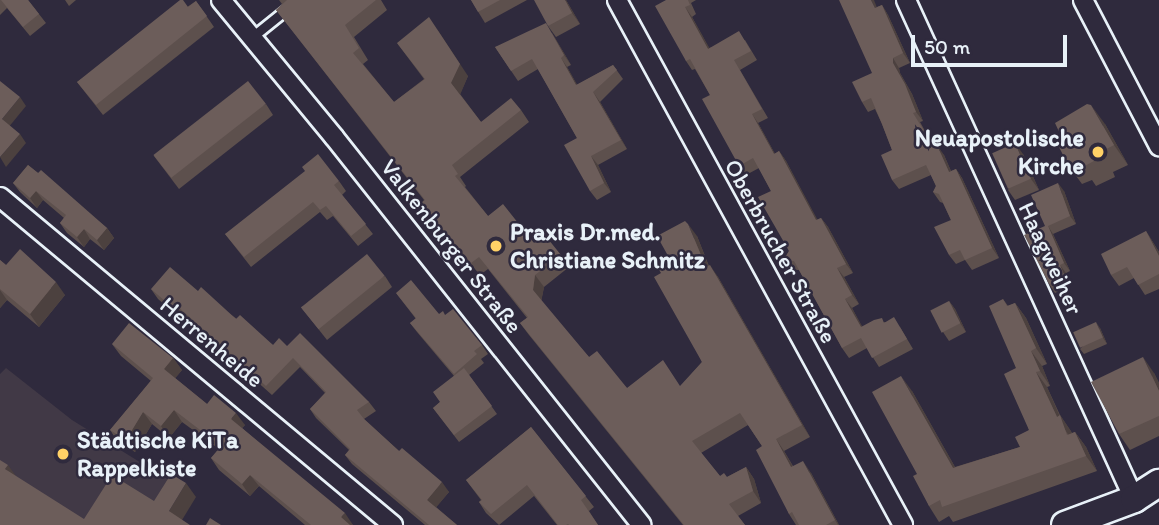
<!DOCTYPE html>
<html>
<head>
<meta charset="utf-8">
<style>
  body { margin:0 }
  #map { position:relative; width:1159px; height:525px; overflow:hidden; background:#2f2a3d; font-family:Itim,sans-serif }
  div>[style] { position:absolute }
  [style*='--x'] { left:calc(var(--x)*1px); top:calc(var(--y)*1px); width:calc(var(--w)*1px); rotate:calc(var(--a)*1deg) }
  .built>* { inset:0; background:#413946 }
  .roads { filter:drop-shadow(2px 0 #e8f1f8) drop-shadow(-2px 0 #e8f1f8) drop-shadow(0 2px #e8f1f8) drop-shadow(0 -2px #e8f1f8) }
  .lane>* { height:9px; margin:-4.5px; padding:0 4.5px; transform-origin:4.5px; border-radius:4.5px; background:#2f2a3d }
  .street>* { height:18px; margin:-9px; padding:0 9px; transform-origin:9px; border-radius:9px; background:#2f2a3d }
  .secondary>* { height:26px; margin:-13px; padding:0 13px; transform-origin:13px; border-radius:13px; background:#2f2a3d }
  .wall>* { inset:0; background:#5d504d }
  .shaded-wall>* { inset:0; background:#4c413f }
  .building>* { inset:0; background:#6c5d5a; transform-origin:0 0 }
  .dots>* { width:19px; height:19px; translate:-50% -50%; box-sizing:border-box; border:4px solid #2f2a3d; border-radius:50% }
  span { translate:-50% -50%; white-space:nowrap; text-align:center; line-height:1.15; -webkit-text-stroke:5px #2f2a3d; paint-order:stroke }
  .poi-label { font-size:24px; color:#e8f1f8; font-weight:700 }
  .right { translate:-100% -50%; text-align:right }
  .left { translate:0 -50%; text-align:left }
  .street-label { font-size:24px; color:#e8f1f8 }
  .scale { position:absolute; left:911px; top:35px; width:156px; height:32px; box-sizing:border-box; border:4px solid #e8f1f8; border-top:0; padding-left:9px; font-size:21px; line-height:24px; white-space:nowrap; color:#e8f1f8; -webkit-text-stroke:5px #2f2a3d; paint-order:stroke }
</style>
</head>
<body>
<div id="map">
  <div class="built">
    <div style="clip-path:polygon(6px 368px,72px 420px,180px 487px,157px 525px,0 525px,0 374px)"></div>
  </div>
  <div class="roads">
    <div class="lane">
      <div style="--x:252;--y:37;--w:59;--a:-38.8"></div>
    </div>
    <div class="street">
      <div style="--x:221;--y:0;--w:178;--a:50.5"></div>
      <div style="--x:334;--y:137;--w:495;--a:51.6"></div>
      <div style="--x:617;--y:0;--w:598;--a:61.42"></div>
      <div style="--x:906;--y:0;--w:549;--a:65.44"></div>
      <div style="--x:1083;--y:0;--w:165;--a:62.5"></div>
      <div style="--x:0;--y:197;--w:512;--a:39.85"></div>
    </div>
    <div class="secondary">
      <div style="--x:1065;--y:525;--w:74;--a:-20.6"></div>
      <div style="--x:1134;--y:499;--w:30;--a:-33"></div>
    </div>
  </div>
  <div class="wall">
    <div style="clip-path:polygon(0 0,28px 0,46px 23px,30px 36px,7px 8px,0 15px)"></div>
    <div style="clip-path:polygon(65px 0,76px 0,69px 6px)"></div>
    <div style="clip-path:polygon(279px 0,381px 0,387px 10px,354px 37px,368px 60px,363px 64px,394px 102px,424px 79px,397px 43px,468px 76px,460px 94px,481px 122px,521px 110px,529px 122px,460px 177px,466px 186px,465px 187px,488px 216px,534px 243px,561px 255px,569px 267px,544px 287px,541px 302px,589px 357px,627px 388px,681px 386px,702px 362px,661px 273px,697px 236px,709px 266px,718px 277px,810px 437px,784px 451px,793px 466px,811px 473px,839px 525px,796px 525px,789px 514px,762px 446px,748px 425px,701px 453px,720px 476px,727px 477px,746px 467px,754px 479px,761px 503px,738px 516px,745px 525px,683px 525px,529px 335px,520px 323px,527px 318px,488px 269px,480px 275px,430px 215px,421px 203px,424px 200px,276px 10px,282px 4px)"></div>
    <div style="clip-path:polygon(471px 0,527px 0,485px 23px)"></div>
    <div style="clip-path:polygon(566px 0,580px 24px,556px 37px,548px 26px)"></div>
    <div style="clip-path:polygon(666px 0,696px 0,691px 3px,696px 14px,692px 17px,709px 48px,745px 40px,757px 60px,740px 70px,768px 118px,758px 123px,775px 154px,779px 151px,786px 161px,817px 220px,821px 218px,828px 227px,853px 273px,844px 277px,859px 304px,852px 308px,862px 327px,885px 322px,900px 327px,913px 349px,879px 367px,867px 348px,849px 358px,842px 348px,799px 270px,789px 270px,783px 261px,789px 251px,771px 191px,759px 168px,746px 175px,739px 166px,710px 95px,695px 69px,692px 70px,686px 61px)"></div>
    <div style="clip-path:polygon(196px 1px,214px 27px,103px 115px,77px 82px)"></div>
    <div style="clip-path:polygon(882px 5px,888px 15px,910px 63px,899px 68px,900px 73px,912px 94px,923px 121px,920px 122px,934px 147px,944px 155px,951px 171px,956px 169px,962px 178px,999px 258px,972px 270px,965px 260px,956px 264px,949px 255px,951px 220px,943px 203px,940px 202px,933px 192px,936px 186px,931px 175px,899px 189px,892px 180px,892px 150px,882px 124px,875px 109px,868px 112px,862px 102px,872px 73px,877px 7px)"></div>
    <div style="clip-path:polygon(552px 33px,571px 65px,567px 67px,577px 85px,613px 65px,623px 79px,600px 102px,627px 149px,598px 165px,611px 192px,597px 200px,590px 191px,577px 138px,538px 69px,518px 81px,495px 47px)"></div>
    <div style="clip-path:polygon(266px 104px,273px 115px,179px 189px,154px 156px)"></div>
    <div style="clip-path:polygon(1105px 124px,1128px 165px,1113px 172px,1115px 177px,1096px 186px,1092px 180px,1082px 184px,1068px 165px)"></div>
    <div style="clip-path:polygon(1023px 154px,1039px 190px,1015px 200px,1008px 190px)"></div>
    <div style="clip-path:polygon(28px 165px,107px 228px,114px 238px,104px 250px,90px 239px,84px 247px,67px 233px,60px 223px,64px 218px,43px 200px,37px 208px,20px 192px,13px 183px)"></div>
    <div style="clip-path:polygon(339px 181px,346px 191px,342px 195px,373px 234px,358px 246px,333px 216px,327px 220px,320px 212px,251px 267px,225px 234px)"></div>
    <div style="clip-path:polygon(1064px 191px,1076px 224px,1053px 234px,1070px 271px,1066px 273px,1071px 285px,1055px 293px,1049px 284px,1045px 226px)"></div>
    <div style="clip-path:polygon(1146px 231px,1159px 252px,1159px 289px,1145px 295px,1134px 278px,1119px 286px,1111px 275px)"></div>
    <div style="clip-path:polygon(0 260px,6px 265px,65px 295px,39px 327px,7px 300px,0 308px)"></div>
    <div style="clip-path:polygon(385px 276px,392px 287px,327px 340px,301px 307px)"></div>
    <div style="clip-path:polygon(151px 289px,198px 291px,273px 345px,287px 346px,369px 402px,376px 411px,364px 419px,399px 451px,449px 492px,436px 507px,457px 525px,425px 525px,352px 464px,345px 455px,349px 450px,316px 418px,310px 409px,325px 393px,300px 367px,272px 395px,181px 314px,179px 317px,158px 299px)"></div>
    <div style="clip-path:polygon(396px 293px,439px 314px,445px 315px,482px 345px,488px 354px,481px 359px,484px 363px,469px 375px,497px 414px,459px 442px,433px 408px,440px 402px,454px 376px,417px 332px,410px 323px,416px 319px)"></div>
    <div style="clip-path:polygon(1003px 299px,1008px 306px,1015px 303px,1026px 318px,1047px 364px,1042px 366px,1050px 386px,1047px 387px,1060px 415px,1072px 433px,1075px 432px,1086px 447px,1097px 471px,953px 522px,949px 516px,939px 522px,929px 506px,917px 474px,912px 391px,955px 467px,1020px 447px,1029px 430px,1016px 368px)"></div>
    <div style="clip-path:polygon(949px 301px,955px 309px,966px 332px,949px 341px,943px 332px)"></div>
    <div style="clip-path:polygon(1100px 328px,1107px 344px,1084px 354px,1080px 349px)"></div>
    <div style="clip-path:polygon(112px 344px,173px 358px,182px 370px,175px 378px,207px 404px,245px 425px,242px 428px,353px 525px,305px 525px,259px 486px,250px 496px,219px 470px,211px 458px,219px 449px,182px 422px,169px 438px,152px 424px,135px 452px,118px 442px,110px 430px,151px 381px,121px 356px)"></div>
    <div style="clip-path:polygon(1154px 373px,1159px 383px,1159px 436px,1130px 450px,1119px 434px)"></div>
    <div style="clip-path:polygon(531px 427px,594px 507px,589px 511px,598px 525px,557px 525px,534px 496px,499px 525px,486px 513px,479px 502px,481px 500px,466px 480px)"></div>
  </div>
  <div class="shaded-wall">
    <div style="clip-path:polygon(565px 0,566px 0,580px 24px,572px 13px)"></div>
    <div style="clip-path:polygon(871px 0,874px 0,881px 18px,875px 8px)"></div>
    <div style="clip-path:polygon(882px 5px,888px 15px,910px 63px,903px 53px)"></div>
    <div style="clip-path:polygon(685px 7px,692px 17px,715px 58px,708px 49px)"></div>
    <div style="clip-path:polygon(546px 23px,552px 33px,571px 65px,564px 55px)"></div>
    <div style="clip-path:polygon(437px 29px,468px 76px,460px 95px,451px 83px)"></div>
    <div style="clip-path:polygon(561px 58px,567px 67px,583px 95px,576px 85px)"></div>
    <div style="clip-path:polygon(893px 58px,899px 68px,900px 73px,912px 94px,923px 121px,916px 112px,893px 63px)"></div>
    <div style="clip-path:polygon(593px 92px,600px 102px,627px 149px,621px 140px)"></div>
    <div style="clip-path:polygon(20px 97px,26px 106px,8px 128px,2px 119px)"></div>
    <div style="clip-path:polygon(1091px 105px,1105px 124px,1128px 165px,1114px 145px)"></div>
    <div style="clip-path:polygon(752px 114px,758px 123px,780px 163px,774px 154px)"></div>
    <div style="clip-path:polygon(20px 134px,26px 143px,6px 167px,0 157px)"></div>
    <div style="clip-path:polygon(1015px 143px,1023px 154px,1039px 190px,1031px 179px)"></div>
    <div style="clip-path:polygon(937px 145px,944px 155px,955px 181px,949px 172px)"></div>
    <div style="clip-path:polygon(779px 151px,786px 161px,823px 230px,816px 220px)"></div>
    <div style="clip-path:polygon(591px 156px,598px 165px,611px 192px,604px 183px)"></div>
    <div style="clip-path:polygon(956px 169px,962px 178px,999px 258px,992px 248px)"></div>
    <div style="clip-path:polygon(1058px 183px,1064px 191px,1076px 224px,1070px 216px)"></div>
    <div style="clip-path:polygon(36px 191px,43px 200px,37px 208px,30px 198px)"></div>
    <div style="clip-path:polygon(821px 218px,828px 227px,853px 273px,846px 264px)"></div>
    <div style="clip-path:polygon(688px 224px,697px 236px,714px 280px,706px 267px)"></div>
    <div style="clip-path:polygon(1048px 226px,1053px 234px,1070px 271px,1064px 263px)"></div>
    <div style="clip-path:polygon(107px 228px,114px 238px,104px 250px,97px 240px)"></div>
    <div style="clip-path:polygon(84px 229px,90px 239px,84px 247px,77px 237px)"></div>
    <div style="clip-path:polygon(1146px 231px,1159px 252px,1159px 256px)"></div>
    <div style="clip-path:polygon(710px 265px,718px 277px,810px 437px,802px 425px)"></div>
    <div style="clip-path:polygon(1060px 265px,1066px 273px,1071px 285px,1065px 277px)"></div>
    <div style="clip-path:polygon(837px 268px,844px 277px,859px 304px,852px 295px)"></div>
    <div style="clip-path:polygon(535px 275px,544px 287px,541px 302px,533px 290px)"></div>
    <div style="clip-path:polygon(56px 282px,65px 295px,39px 327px,30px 314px)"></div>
    <div style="clip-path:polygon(0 290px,7px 300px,0 308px)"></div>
    <div style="clip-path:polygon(845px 299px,852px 308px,868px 337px,861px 327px)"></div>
    <div style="clip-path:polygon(949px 301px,955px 309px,966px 332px,960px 323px)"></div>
    <div style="clip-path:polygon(1015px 303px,1026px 318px,1047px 364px,1036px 348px)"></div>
    <div style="clip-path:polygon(175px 304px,181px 314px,179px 317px,172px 307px)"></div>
    <div style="clip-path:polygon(1096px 322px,1100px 328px,1107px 344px,1103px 338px)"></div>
    <div style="clip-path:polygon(1031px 351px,1042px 366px,1050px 386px,1040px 371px)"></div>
    <div style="clip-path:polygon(1143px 357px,1154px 373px,1159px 383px,1159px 391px)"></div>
    <div style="clip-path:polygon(173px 358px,182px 370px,173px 381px,164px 369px)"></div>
    <div style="clip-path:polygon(1036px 372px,1047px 387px,1061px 419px,1060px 415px,1071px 431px,1078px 450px,1057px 417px)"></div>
    <div style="clip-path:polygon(901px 376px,912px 391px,964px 483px,953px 468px)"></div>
    <div style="clip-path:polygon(174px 410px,182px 422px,169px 438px,161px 426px)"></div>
    <div style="clip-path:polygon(143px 412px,152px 424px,135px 452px,126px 440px)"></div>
    <div style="clip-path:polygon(236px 413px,245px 425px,239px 431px,231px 419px)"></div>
    <div style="clip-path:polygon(1075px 432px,1086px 447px,1097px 471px,1086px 456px)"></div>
    <div style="clip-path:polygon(776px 439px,784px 451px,800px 479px,791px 467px)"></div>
    <div style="clip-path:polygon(803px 461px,811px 473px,839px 525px,838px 525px,835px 520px)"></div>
    <div style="clip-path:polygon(8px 465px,18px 479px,5px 469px)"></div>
    <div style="clip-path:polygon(746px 467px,754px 479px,761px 503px,753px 491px)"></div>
    <div style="clip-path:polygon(250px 475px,259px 486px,250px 496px,242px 484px)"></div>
    <div style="clip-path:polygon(442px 482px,449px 492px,434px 510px,427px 500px)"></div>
    <div style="clip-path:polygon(186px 483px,196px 497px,179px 525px,169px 511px)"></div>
    <div style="clip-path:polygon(345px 513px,353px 525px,346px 525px,341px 517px)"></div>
  </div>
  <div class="building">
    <div style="clip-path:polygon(1px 0,28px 0,39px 14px,23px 27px)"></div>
    <div style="clip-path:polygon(180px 0,183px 0,188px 7px,196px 1px,207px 16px,96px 105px,77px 82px)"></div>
    <div style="clip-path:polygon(287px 0,376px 0,345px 25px,359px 48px,353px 53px,394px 102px,425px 79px,397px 43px,429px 17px,460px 64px,451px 83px,481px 122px,511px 98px,521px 110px,452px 165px,458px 174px,455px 176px,488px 216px,503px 204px,534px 243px,544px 234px,561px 255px,535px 275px,533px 290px,589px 357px,597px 351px,627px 388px,663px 360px,680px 386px,702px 362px,654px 277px,661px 273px,654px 262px,667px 254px,657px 236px,685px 221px,688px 224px,706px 267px,710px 265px,802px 425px,776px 439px,791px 467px,803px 461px,835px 520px,826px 525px,799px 525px,792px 512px,789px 514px,756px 450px,762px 446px,740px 413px,692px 441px,720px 476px,724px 473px,727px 477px,746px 467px,753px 491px,729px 504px,745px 525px,684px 525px,520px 323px,528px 317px,479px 257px,471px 263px,421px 203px,425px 200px,276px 10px)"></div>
    <div style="clip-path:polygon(471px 0,500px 0,478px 12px)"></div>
    <div style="clip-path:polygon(534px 0,565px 0,572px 13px,548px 26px)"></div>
    <div style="clip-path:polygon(666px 0,688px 0,690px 5px,685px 7px,708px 49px,739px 31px,751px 51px,734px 60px,762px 109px,752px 114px,774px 154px,779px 151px,816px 220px,821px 218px,846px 264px,837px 268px,852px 295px,845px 299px,861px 327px,874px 320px,882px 318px,884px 323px,894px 317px,907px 339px,872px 358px,861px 338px,842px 348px,794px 261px,783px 261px,789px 251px,758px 197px,771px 191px,753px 158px,739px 166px,702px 99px,710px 95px,690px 59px,686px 61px,655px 6px)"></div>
    <div style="clip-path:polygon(839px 0,871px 0,875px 8px,882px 5px,903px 53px,893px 58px,893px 63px,905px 84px,916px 112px,913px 113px,934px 147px,937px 145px,949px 172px,956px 169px,992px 248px,965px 260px,960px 250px,949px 255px,934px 227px,951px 220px,939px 194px,933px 192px,936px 186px,926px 165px,892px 180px,881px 155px,892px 150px,882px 124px,871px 98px,862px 102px,852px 82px,872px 73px)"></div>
    <div style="clip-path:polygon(546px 23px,564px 55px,561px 58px,576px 85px,613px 65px,617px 70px,593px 92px,621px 140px,591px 156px,604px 183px,590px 191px,564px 145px,577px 138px,532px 59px,511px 71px,495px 47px)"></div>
    <div style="clip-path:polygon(0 81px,20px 97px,2px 119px,20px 134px,0 157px)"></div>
    <div style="left:248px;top:81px;width:29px;height:120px;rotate:52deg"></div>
    <div style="clip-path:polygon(1087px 104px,1091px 105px,1114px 145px,1099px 153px,1101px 157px,1083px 167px,1080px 160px,1068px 165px,1055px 139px,1061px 136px,1055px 123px)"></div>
    <div style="left:1015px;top:143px;width:39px;height:25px;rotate:66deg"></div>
    <div style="clip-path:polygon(318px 154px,339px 181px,334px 185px,366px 224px,351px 236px,326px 206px,320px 210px,313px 202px,244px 257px,225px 234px,305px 171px,302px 167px)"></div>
    <div style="clip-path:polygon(28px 165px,38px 173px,41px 170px,107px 228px,97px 240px,84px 229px,77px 237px,60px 223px,66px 215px,36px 191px,30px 198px,13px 183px)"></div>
    <div style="clip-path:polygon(1058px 183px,1070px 216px,1048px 226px,1064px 263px,1060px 265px,1065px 277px,1049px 284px,1024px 235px,1045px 226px,1031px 195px)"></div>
    <div style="clip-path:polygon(1146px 231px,1159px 256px,1159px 274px,1138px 285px,1127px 267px,1111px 275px,1101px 254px)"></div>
    <div style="clip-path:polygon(20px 249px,56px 282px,30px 314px,0 289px,0 260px,6px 265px)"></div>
    <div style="left:367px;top:254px;width:28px;height:85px;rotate:51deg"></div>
    <div style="clip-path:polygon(170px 267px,198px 291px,201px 287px,236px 319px,240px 315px,273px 345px,279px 338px,287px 346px,300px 333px,369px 402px,357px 410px,364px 419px,399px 451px,402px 448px,442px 482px,427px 500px,457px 525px,429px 525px,345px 455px,350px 449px,310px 409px,326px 392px,293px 358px,266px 386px,175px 304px,172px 307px,151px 289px)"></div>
    <div style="clip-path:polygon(411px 280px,439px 314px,443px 311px,445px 315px,453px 309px,482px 345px,474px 351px,477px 354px,454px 374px,410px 323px,416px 318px,396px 293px)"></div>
    <div style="clip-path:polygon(1003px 299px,1007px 306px,1015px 303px,1036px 348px,1031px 351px,1040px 371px,1036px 372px,1057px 417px,1060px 415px,1067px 435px,1075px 432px,1086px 456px,942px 507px,940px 500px,929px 506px,913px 476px,917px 474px,872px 392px,901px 376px,953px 468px,1020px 447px,1015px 437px,1029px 430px,1004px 374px,1016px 368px,989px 306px)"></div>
    <div style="left:949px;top:301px;width:25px;height:21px;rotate:63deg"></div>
    <div style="left:1096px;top:322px;width:17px;height:25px;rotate:66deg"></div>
    <div style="clip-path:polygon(129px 323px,173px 358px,164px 369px,207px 404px,214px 395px,236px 413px,231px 419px,345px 513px,341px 517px,350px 525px,311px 525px,250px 475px,242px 484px,211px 458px,221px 446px,174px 410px,161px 426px,143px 412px,126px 440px,110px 430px,153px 378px,112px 344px)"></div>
    <div style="clip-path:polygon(1143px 357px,1159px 391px,1159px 416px,1119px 434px,1091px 382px)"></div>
    <div style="clip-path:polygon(464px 368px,492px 406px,454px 435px,433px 408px,440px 402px,433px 392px)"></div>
    <div style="clip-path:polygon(531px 427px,586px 496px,581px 500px,598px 525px,569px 525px,568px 524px,566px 525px,558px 525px,527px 485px,491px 514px,479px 502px,482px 500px,466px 480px)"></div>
    <div style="clip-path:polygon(0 460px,8px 465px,5px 469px,84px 519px,112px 475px,154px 501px,171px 474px,186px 483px,169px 511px,190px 525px,0 525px)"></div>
    <div style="clip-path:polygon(210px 518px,221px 525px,206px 525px)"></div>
  </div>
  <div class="dots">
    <div style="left:1098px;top:152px;background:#ffd166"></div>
    <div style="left:496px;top:246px;background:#ffd166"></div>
    <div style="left:63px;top:454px;background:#ffd166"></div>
  </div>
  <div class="poi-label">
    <span class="right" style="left:1084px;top:152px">Neuapostolische<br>Kirche</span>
    <span class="left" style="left:510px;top:246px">Praxis Dr.med.<br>Christiane Schmitz</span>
    <span class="left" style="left:77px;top:454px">Städtische KiTa<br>Rappelkiste</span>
  </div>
  <div class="street-label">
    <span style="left:452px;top:246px;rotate:52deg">Valkenburger Straße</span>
    <span style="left:781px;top:251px;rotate:61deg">Oberbrucher Straße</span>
    <span style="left:1051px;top:258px;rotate:65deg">Haagweiher</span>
    <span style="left:212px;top:342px;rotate:40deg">Herrenheide</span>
  </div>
  <div class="scale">50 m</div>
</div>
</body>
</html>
